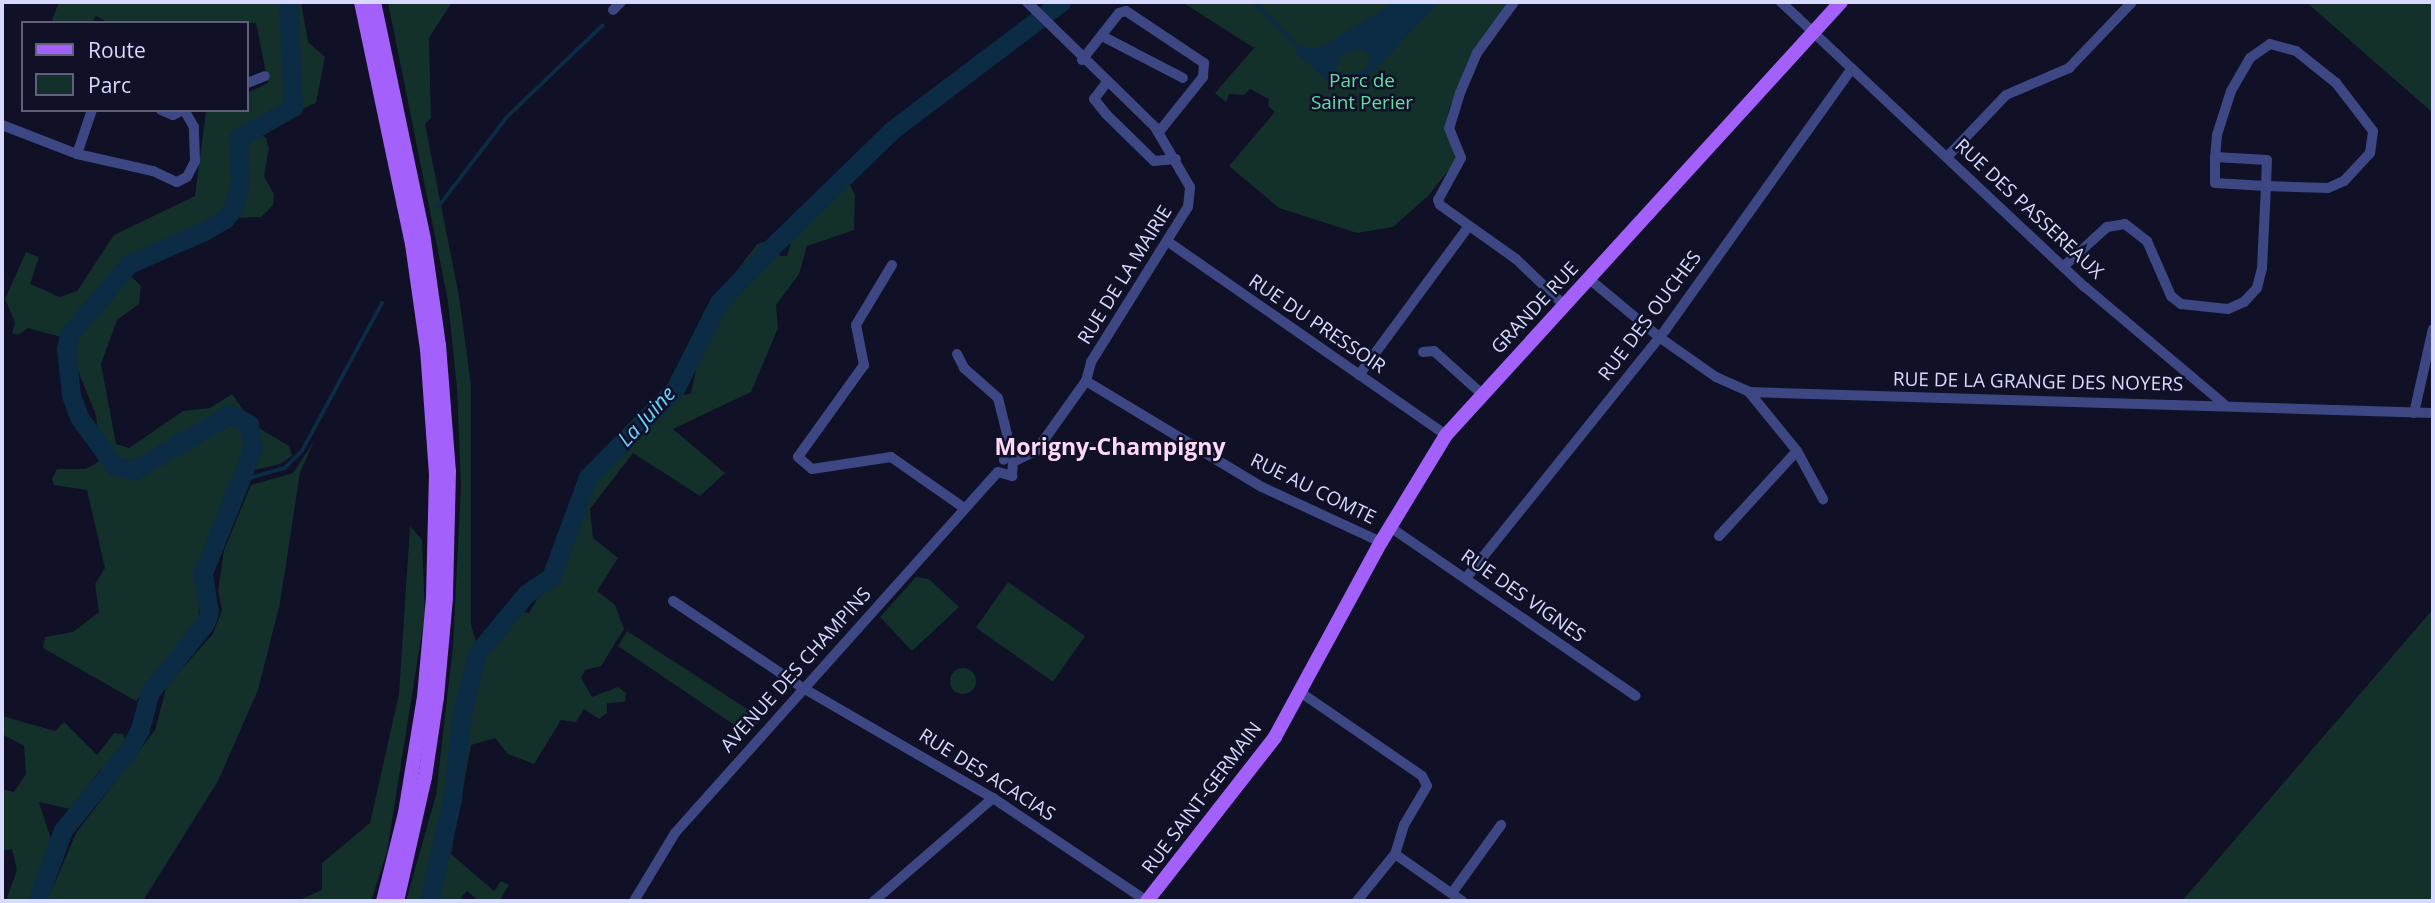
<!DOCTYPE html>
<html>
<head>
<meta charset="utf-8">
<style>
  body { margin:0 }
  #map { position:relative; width:2435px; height:903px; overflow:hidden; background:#101027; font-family:"Open Sans",sans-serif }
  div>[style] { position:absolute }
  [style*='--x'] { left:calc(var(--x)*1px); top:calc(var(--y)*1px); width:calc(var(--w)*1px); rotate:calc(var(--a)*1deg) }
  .green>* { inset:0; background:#13302a; transform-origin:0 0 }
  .round { border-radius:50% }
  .water>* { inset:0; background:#0c2b44 }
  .stream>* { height:3.5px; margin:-1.75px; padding:0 1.75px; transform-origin:1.75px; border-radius:1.75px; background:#0c2b44 }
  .river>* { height:19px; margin:-9.5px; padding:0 9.5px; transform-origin:9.5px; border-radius:9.5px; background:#0c2b44 }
  .minor>* { height:10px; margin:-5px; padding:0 5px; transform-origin:5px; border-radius:5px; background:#3c4784 }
  .major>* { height:14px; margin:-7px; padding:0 7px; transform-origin:7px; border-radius:7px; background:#a460fb }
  span { translate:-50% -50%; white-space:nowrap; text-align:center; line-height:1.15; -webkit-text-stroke:5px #101027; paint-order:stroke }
  .park-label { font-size:19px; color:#63dda8 }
  .street-label { font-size:19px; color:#d7d9fe }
  .water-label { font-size:21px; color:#67d3fb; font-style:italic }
  .quarter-label { font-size:23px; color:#fed8f7; font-weight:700 }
  .frame { position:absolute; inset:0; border:4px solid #d7d9fe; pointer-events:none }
  .legend { position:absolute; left:21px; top:21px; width:228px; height:91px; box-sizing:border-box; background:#101027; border:2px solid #60607d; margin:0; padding:9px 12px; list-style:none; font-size:21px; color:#d7d9fe }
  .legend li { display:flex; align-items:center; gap:14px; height:35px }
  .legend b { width:35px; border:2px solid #60607d }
</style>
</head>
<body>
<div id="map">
  <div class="green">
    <div style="clip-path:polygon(59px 2px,301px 2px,308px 42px,325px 57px,316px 103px,255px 130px,266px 138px,269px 148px,264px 176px,274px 194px,273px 205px,261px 217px,233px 218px,217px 230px,139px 262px,126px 271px,141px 286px,139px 304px,117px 320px,101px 364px,116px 444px,129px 448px,183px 411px,210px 408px,232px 394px,254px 425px,289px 446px,292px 456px,280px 464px,239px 474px,201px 570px,198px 627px,136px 701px,43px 648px,45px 637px,73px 632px,99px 612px,95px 584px,105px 568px,87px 490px,54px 485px,52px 479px,57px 469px,86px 469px,101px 460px,96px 415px,75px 363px,75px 341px,28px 328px,18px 335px,12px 333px,15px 322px,5px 299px,26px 252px,39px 257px,30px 284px,60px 297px,77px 291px,114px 235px,195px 196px,206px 111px,247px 110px,247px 93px,268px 83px,256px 23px,108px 23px,96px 16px,92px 23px,60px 23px,52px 20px)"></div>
    <div style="clip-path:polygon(388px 2px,452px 2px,429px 38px,431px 118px,425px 124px,459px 296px,471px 385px,471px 625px,477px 645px,495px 636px,518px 611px,529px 613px,545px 585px,561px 569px,589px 483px,626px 442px,629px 428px,667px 386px,674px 383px,685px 395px,691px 393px,709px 308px,757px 244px,770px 240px,780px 256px,787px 256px,800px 212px,843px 186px,850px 185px,855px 195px,854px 230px,807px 246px,799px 274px,776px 305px,778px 328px,751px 392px,673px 429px,725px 473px,700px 496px,633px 453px,590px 509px,593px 538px,618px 558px,597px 591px,615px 605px,624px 629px,601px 666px,585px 670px,581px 678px,592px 697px,618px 687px,626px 693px,625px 702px,607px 703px,607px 713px,599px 719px,584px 709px,576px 722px,561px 720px,534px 764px,508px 754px,495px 738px,471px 745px,451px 854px,494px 891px,501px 881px,509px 885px,499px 901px,479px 901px,467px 891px,461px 897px,465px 901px,406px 901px,436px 795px,453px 646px,461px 486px,457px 388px,448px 301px)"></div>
    <div style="clip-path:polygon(1182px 2px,1510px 2px,1474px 51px,1449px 109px,1446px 125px,1456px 161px,1428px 196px,1393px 227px,1357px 233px,1279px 208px,1229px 166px,1275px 112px,1268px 106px,1269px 99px,1250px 89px,1244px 95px,1229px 94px,1226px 102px,1215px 93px,1254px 48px)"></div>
    <div style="clip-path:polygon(2306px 2px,2433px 2px,2433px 113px)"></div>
    <div style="clip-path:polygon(314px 441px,300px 473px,280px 603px,258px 690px,218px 781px,143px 901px,47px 901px,76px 833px,155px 730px,167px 685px,213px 634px,222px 610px,218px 591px,224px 550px,251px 485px,293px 473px)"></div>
    <div style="clip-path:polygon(410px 526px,422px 540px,425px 613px,387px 852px,371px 901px,297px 901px,322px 890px,322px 863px,370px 823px,399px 694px)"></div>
    <div style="clip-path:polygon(916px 577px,929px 579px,959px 607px,912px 651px,880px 617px)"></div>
    <div style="left:1008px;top:582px;width:94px;height:56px;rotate:35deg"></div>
    <div style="clip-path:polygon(2433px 609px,2433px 901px,2182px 901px)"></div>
    <div style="clip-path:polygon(627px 631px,761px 718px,749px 735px,618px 646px)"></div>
    <div class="round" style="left:950px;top:668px;width:26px;height:26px"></div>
    <div style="clip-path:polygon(2px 716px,55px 731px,64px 722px,97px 755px,114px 733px,123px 734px,125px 739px,126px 748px,100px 770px,70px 809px,39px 802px,52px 842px,32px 901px,6px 901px,17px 870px,12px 849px,2px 851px,2px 789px,14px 792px,26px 774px,24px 746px,2px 734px)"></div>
  </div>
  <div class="water">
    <div style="clip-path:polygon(evenodd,1394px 2px,1439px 2px,1363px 82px,1346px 85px,1329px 82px,1296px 53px,1301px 45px,1311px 49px,1323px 46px,1394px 2px,1359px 49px,1371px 56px,1365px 69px,1350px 75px,1335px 70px,1343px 54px,1359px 49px)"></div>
  </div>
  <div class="stream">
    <div style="--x:1254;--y:2;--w:67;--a:45.6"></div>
    <div style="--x:438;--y:207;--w:113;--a:-52.5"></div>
    <div style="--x:507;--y:117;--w:132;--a:-43.8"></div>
    <div style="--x:242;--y:480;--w:45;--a:-15.6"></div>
    <div style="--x:285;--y:468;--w:24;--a:-45"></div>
    <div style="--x:302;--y:451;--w:168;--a:-61.6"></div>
  </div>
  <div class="river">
    <div style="--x:37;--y:901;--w:76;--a:-69.9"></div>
    <div style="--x:63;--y:830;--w:104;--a:-50.8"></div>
    <div style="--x:129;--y:749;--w:23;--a:-61"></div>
    <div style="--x:140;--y:729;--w:38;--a:-75"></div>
    <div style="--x:150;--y:692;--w:88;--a:-51.4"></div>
    <div style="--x:205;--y:623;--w:12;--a:-70"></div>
    <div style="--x:209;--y:612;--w:39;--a:-99"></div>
    <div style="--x:203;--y:573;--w:135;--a:-68.2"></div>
    <div style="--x:253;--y:448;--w:24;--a:-99"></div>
    <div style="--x:249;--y:424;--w:21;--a:-152"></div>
    <div style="--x:230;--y:414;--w:111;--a:149.7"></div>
    <div style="--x:134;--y:470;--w:21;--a:-166"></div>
    <div style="--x:114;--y:465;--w:59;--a:-126.1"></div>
    <div style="--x:79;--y:417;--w:23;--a:-110"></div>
    <div style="--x:71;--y:395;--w:46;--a:-96.2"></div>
    <div style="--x:66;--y:349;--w:14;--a:-78"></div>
    <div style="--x:69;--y:335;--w:93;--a:-49.8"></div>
    <div style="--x:129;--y:264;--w:82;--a:-23.7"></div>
    <div style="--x:204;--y:231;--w:24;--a:-30"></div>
    <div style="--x:225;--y:219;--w:15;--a:-53"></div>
    <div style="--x:234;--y:207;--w:27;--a:-77"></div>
    <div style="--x:240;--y:181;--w:43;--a:-92.7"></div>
    <div style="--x:238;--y:138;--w:63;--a:-29.4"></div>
    <div style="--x:293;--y:107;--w:105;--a:-92.7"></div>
    <div style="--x:429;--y:901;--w:105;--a:-77.3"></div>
    <div style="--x:452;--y:799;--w:88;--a:-83.4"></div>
    <div style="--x:462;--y:712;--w:62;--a:-75.1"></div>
    <div style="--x:478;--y:652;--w:75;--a:-50.4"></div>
    <div style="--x:526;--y:594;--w:30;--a:-34"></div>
    <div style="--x:551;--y:577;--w:107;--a:-69.7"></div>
    <div style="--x:588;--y:477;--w:124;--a:-45.3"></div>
    <div style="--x:675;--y:389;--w:97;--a:-63.2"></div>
    <div style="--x:719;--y:302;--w:83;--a:-46"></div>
    <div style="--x:777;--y:242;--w:161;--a:-44.2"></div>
    <div style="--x:892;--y:130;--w:212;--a:-37.1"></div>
  </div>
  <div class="minor">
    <div style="--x:1514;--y:2;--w:63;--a:126"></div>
    <div style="--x:1477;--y:53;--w:43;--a:113"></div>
    <div style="--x:1460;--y:93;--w:37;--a:107"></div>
    <div style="--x:1449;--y:128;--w:32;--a:68"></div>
    <div style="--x:1461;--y:158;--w:48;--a:118.7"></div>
    <div style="--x:1438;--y:200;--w:5;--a:68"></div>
    <div style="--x:1440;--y:205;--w:93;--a:35.4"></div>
    <div style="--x:1516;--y:259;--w:65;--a:43.8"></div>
    <div style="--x:1781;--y:2;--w:417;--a:43.2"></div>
    <div style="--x:2085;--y:287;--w:182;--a:40.1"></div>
    <div style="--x:613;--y:10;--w:11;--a:-45"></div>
    <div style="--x:1102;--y:36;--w:91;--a:27.4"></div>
    <div style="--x:1082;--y:60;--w:60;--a:-51.8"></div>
    <div style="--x:1119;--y:13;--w:7;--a:-16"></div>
    <div style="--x:1126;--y:11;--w:94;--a:33.7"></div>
    <div style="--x:1204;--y:63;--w:14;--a:94"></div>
    <div style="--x:1203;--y:77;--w:70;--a:128.7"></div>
    <div style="--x:1107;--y:82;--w:21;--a:127"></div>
    <div style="--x:1094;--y:99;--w:19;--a:51"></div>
    <div style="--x:1106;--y:114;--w:67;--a:44.4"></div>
    <div style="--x:1154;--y:161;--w:22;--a:-5"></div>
    <div style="--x:247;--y:83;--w:19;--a:-21"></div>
    <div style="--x:161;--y:110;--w:13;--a:23"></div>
    <div style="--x:173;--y:115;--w:11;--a:-27"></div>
    <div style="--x:2;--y:125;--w:80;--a:21.1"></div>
    <div style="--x:77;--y:154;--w:78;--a:12.6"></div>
    <div style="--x:153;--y:171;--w:26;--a:25"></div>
    <div style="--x:177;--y:182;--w:11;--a:-27"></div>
    <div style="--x:187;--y:177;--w:18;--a:-63"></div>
    <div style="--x:195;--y:161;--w:34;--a:-92"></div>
    <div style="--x:194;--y:127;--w:20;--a:-120"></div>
    <div style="--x:77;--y:154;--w:46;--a:-71.2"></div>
    <div style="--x:1948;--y:156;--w:84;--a:-46.4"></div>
    <div style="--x:2006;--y:95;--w:69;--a:-23.2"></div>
    <div style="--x:2069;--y:68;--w:91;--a:-46.3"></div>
    <div style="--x:1167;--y:241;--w:340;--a:34.8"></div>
    <div style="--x:892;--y:265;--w:70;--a:121"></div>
    <div style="--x:856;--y:325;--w:41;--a:78.7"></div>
    <div style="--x:864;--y:365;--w:113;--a:125.7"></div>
    <div style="--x:798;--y:457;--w:18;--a:41"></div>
    <div style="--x:812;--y:469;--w:80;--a:-8.6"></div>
    <div style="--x:891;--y:457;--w:89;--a:34.9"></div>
    <div style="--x:2064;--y:266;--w:58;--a:-42.2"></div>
    <div style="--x:2107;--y:227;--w:18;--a:-9"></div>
    <div style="--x:2125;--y:224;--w:28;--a:38"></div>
    <div style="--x:2147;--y:241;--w:60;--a:66.4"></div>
    <div style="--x:2171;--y:296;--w:13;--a:39"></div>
    <div style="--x:2181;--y:304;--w:47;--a:6.1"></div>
    <div style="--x:2228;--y:309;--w:17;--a:-24"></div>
    <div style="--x:2244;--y:302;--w:19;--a:-47"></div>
    <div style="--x:2257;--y:288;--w:21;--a:-76"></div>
    <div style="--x:2262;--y:268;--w:82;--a:-87.2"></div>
    <div style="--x:2266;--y:186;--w:62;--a:1.8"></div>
    <div style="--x:2328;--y:188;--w:17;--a:-24"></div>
    <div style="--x:2344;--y:181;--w:38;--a:-47"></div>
    <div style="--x:2370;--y:153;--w:22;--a:-82"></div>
    <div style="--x:2373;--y:131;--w:61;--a:-127.6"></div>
    <div style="--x:2336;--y:83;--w:51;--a:-141.3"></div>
    <div style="--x:2296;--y:51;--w:27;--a:-165"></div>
    <div style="--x:2270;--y:44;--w:24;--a:145"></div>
    <div style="--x:2250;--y:58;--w:38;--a:120"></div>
    <div style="--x:2231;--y:91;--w:46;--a:107.7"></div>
    <div style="--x:2217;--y:135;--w:22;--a:95"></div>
    <div style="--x:2215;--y:157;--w:26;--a:90"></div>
    <div style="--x:2215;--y:183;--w:51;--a:3.4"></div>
    <div style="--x:2266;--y:186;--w:26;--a:-88"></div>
    <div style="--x:2267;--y:160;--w:52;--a:-176.7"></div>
    <div style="--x:1588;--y:278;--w:92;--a:39.7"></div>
    <div style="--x:1659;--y:337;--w:70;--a:35.1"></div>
    <div style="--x:1716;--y:377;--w:36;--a:24"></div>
    <div style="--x:1749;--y:392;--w:684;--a:1.76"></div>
    <div style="--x:1423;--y:352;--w:11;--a:-5"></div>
    <div style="--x:1434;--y:351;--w:64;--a:41.9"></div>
    <div style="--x:957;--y:354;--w:16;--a:63"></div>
    <div style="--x:964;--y:368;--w:45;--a:41.4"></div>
    <div style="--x:998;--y:398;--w:37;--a:76"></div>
    <div style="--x:1007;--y:434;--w:26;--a:97"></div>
    <div style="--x:1359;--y:375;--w:185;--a:-53.6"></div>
    <div style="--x:1086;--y:381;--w:205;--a:31.1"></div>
    <div style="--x:1262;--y:487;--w:131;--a:24.8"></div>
    <div style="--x:1749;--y:392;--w:76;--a:50.9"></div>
    <div style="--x:1797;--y:451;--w:55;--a:61.6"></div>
    <div style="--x:2414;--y:413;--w:86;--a:-77.3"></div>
    <div style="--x:1013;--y:462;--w:25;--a:-26"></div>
    <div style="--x:1036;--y:451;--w:86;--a:-54.5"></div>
    <div style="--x:1086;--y:381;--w:20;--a:-75"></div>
    <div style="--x:1091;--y:362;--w:183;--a:-58"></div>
    <div style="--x:1188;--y:207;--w:20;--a:-84"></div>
    <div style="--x:1190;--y:187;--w:69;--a:-120.3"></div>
    <div style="--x:1155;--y:127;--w:179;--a:-135.7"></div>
    <div style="--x:998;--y:472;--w:15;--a:16"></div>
    <div style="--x:1012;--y:476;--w:14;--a:-86"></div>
    <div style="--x:1390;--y:527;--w:298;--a:34.5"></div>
    <div style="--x:1719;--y:536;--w:115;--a:-47.5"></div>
    <div style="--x:1466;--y:578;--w:319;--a:-51.2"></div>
    <div style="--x:1666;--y:329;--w:320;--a:-54.5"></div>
    <div style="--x:673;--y:601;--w:156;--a:33.8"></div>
    <div style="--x:803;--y:688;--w:220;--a:30.1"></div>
    <div style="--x:993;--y:798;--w:185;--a:33.8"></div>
    <div style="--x:1300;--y:692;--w:148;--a:34.5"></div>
    <div style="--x:1422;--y:776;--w:11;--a:63"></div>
    <div style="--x:1427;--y:786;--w:45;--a:120.5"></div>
    <div style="--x:1404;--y:825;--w:30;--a:107"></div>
    <div style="--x:1395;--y:854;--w:60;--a:129"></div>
    <div style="--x:1395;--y:854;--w:82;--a:35"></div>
    <div style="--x:1452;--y:893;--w:84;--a:-54.2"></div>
    <div style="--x:634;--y:901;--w:79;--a:-58.9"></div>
    <div style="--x:675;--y:833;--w:484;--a:-48.2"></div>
    <div style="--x:874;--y:901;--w:157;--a:-40.9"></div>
  </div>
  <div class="major">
    <div style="--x:361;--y:2;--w:247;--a:78.1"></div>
    <div style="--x:412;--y:244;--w:106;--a:81.9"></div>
    <div style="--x:427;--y:349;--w:125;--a:85.9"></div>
    <div style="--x:436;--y:474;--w:124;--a:91.4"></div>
    <div style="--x:433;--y:598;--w:99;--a:95.2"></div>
    <div style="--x:424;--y:697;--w:118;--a:99.3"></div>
    <div style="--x:405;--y:813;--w:91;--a:104"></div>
    <div style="--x:374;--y:2;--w:243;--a:78.1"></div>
    <div style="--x:424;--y:240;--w:106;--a:81.9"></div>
    <div style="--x:439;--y:345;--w:126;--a:85.5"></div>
    <div style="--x:449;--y:471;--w:127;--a:91.4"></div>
    <div style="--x:446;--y:598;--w:99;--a:95.2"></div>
    <div style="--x:437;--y:697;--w:81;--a:98.5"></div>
    <div style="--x:425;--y:777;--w:127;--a:102.7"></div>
    <div style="--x:1147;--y:901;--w:208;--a:-52"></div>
    <div style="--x:1275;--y:737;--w:222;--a:-61.5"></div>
    <div style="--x:1381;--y:542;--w:125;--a:-58.7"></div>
    <div style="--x:1446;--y:435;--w:586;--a:-47.63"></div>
  </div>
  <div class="park-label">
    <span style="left:1362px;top:92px">Parc de<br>Saint Perier</span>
  </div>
  <div class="street-label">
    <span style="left:2029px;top:209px;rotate:43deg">RUE DES PASSEREAUX</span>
    <span style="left:1125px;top:275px;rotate:-58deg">RUE DE LA MAIRIE</span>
    <span style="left:1535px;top:308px;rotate:-47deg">GRANDE RUE</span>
    <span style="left:1650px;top:316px;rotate:-53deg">RUE DES OUCHES</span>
    <span style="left:1317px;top:324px;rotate:34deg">RUE DU PRESSOIR</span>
    <span style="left:2038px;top:382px;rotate:1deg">RUE DE LA GRANGE DES NOYERS</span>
    <span style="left:1313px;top:489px;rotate:26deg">RUE AU COMTE</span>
    <span style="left:1523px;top:596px;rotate:35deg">RUE DES VIGNES</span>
    <span style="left:796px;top:670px;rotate:-48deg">AVENUE DES CHAMPINS</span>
    <span style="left:987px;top:775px;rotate:32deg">RUE DES ACACIAS</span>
    <span style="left:1202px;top:798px;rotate:-53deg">RUE SAINT-GERMAIN</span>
  </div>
  <div class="water-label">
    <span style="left:646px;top:416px;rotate:-47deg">La Juine</span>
  </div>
  <div class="quarter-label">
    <span style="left:1110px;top:446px">Morigny-Champigny</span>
  </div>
  <div class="frame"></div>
  <ul class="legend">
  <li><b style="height:9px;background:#a460fb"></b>Route</li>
  <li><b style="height:19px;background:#13302a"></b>Parc</li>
  </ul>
</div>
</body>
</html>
